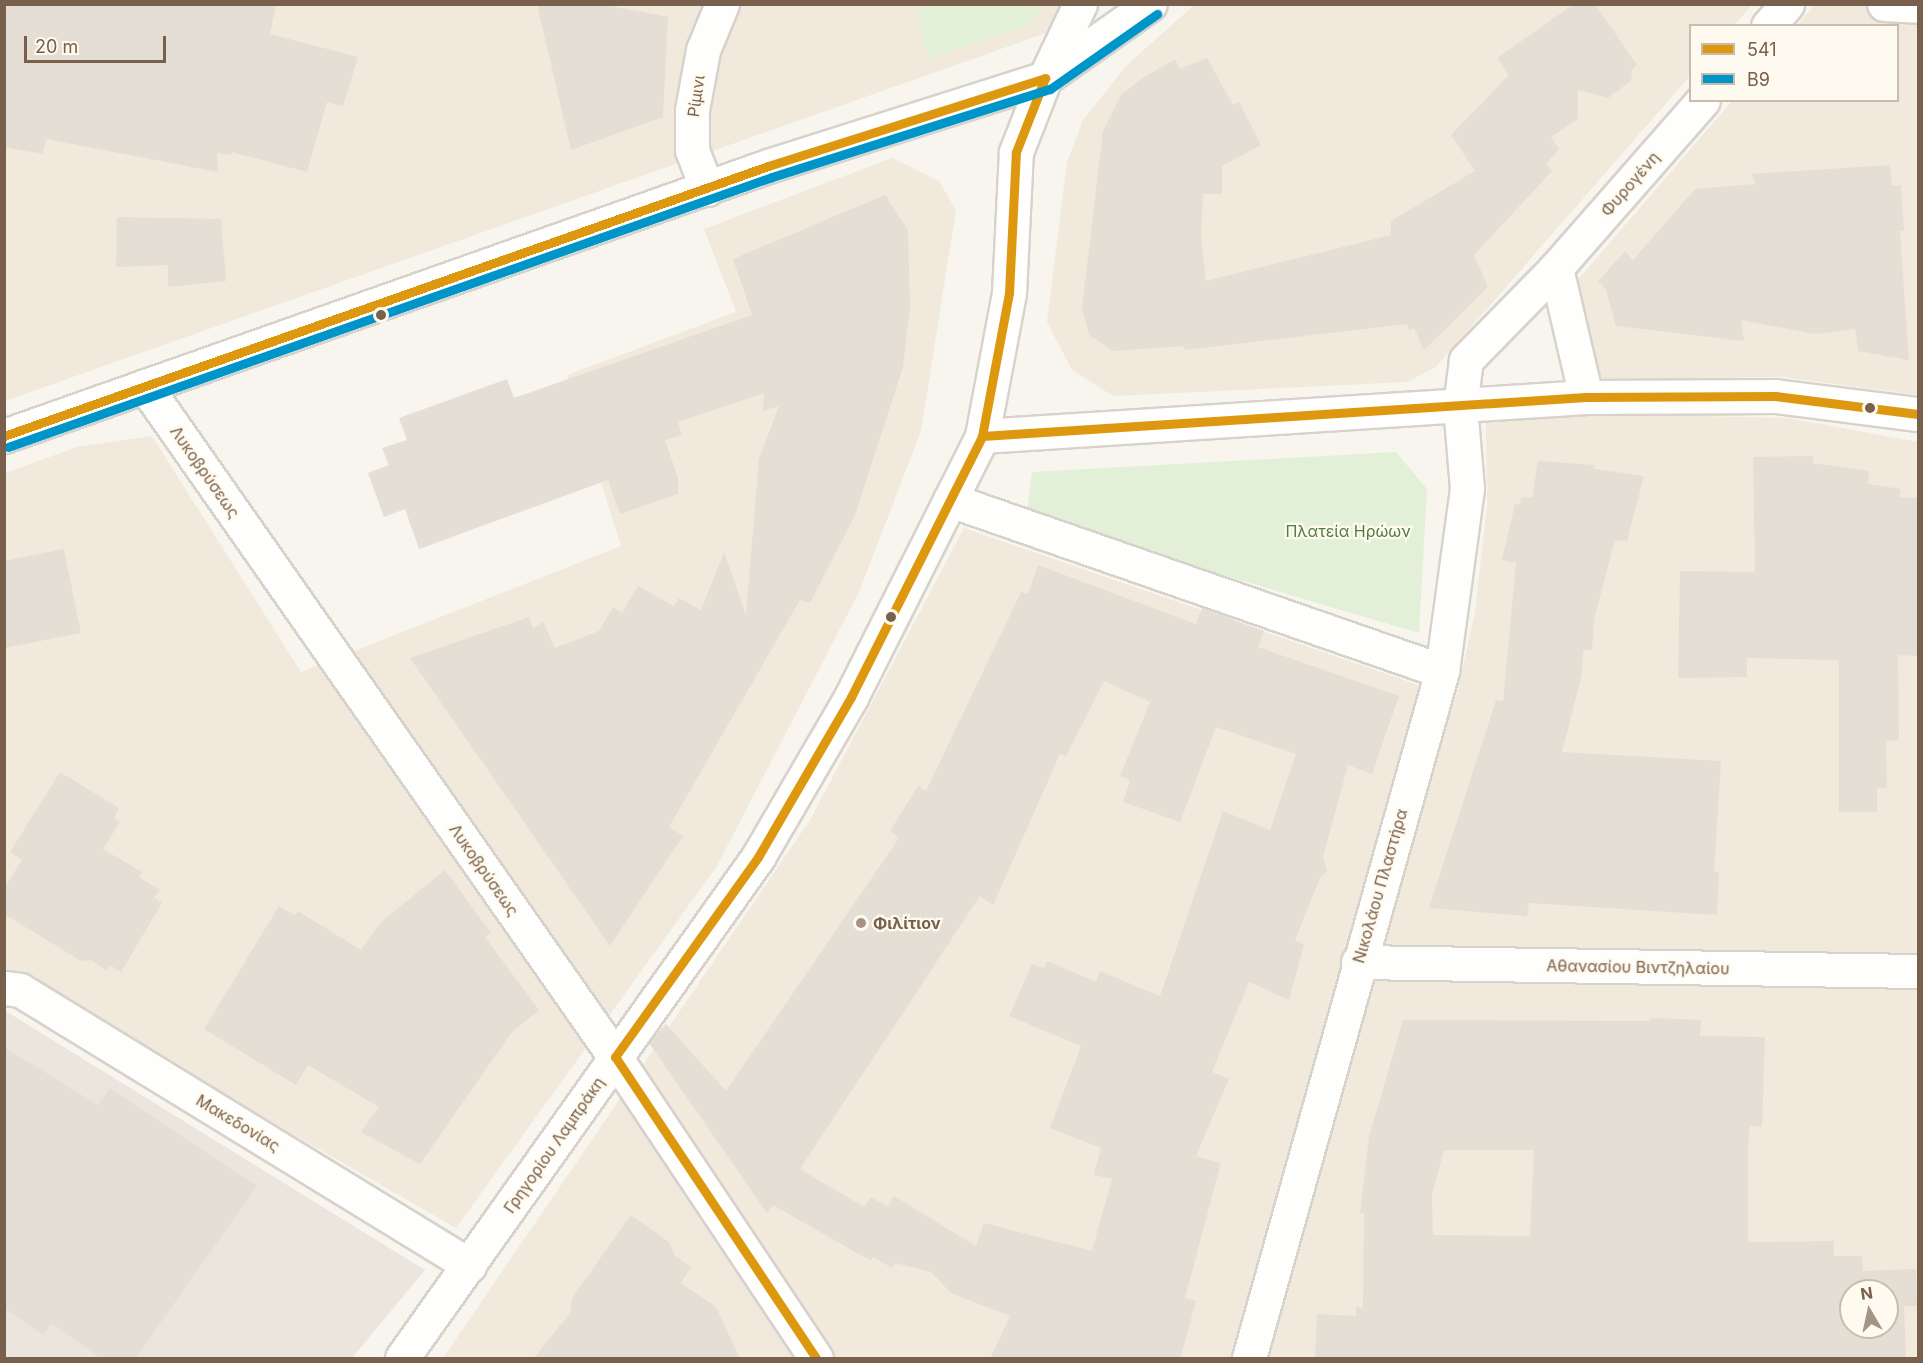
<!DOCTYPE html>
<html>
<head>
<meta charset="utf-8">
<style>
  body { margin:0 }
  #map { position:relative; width:1923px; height:1363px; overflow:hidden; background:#f8f5ee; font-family:Inter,sans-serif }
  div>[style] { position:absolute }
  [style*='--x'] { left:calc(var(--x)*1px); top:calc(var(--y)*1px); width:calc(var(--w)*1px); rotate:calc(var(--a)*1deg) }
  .residential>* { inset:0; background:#f1e9db }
  .industrial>* { inset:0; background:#ebe5de }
  .green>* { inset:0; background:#e3f0d8 }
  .building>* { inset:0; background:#e5ded5 }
  .roads { filter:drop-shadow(2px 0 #d7d2cc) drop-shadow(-2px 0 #d7d2cc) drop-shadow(0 2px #d7d2cc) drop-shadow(0 -2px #d7d2cc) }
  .pedestrian>* { height:33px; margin:-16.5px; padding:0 16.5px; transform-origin:16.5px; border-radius:16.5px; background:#fefefc }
  .minor>* { height:33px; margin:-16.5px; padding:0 16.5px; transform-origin:16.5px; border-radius:16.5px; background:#fefefc }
  .secondary>* { height:33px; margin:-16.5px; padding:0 16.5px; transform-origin:16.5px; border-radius:16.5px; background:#fefefc }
  .bus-1>* { height:9px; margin:-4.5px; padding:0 4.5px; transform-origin:4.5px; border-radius:4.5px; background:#de980f }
  .bus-2>* { height:9px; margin:-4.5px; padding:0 4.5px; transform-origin:4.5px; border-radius:4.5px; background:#0095c8 }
  .dots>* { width:16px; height:16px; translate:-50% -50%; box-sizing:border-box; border:3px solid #fffaef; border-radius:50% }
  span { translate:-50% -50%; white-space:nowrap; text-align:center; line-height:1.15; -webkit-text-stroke:4.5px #fffaef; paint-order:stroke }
  .street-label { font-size:16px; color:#78604c }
  .park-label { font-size:16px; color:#4e7e43 }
  .poi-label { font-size:16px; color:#78604c; font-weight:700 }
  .left { translate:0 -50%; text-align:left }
  .frame { position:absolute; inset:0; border:6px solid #78604c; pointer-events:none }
  .legend { position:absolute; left:1689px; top:24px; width:210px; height:78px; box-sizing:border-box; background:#fffaef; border:2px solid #c9bcae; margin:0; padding:8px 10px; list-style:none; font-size:18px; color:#78604c }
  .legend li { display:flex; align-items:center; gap:12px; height:30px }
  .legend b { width:30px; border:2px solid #c9bcae }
  .north { position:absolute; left:1839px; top:1279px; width:60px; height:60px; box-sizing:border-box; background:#fffaef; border:2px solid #c9bcae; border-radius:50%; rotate:351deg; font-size:16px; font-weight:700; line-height:24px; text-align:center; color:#78604c }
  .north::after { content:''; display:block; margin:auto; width:21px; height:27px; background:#a59485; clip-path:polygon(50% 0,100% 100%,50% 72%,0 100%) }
  .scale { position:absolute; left:24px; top:36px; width:142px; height:27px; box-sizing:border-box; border:3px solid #78604c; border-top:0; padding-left:8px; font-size:18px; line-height:21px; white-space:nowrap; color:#78604c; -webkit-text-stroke:4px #fffaef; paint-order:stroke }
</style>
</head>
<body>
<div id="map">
  <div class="residential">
    <div style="clip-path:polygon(4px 5px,1064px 5px,1046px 33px,5px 401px)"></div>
    <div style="clip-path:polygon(1194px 5px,1752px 5px,1734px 25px,1690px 26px,1690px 76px,1436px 367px,1407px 382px,1113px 396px,1072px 370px,1047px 322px,1067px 162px,1083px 120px,1126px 66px)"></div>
    <div style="clip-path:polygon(1815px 5px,1918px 5px,1918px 395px,1782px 377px,1598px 379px,1577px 281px,1732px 101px,1898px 100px,1898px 26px,1797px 25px)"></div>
    <div style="clip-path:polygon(892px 158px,939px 181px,956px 210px,921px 431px,859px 592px,717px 866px,456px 1228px,5px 969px,5px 473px,77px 447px,152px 436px,301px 672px,621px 546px,567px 375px,736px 312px,704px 229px)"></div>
    <div style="clip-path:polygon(evenodd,1602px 414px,1788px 418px,1918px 442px,1918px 1358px,443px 1358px,810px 820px,964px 528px,1456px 698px,1475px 612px,1487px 506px,1486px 423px,1602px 414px,1851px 1291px,1887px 1291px,1887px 1327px,1851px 1327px,1851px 1291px)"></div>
  </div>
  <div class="industrial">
    <div style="clip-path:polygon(4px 1010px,425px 1270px,352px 1358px,5px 1358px)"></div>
  </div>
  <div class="green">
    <div style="clip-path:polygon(926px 4px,1042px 4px,1042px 5px,1030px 25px,928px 59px,916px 13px)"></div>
    <div style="clip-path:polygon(1396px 452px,1427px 489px,1419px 633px,1026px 517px,1032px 472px)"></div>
  </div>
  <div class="building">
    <div style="clip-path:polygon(4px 4px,276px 4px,270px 34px,358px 57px,343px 106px,327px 102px,307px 172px,232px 152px,231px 155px,217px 153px,218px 172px,46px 139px,43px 154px,4px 147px)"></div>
    <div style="clip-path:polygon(537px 4px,601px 4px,668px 17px,663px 117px,571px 150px)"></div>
    <div style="clip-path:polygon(1574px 4px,1595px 4px,1637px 65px,1631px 71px,1632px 80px,1608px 98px,1578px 90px,1578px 119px,1551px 137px,1559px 149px,1546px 164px,1552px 171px,1474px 255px,1488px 287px,1424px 350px,1414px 328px,1409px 330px,1407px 324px,1184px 350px,1184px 346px,1113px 351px,1089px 335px,1082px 308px,1103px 131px,1121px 95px,1143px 78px,1175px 59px,1180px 69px,1207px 58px,1233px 105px,1239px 102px,1261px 145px,1222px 166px,1222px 194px,1203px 194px,1201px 236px,1206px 281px,1391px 235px,1391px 221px,1475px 171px,1451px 135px,1509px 75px,1497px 58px)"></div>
    <div style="clip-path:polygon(1890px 165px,1892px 186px,1901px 185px,1904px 231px,1900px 231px,1909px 360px,1858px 351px,1855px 329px,1815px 334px,1741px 320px,1744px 341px,1616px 326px,1606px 290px,1598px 281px,1625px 251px,1633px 260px,1695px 189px,1756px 184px,1751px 174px)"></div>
    <div style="clip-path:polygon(885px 195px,908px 230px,910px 306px,903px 367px,855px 515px,810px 603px,800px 600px,669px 827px,683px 836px,610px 946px,410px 658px,529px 617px,533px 628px,543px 622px,555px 648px,599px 631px,613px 607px,622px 613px,638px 586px,674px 606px,679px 598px,701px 610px,724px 552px,746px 615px,759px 459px,779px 406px,763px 411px,764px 393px,678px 422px,682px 435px,665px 440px,678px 478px,678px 494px,620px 514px,608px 480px,419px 549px,405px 509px,384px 517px,368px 473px,389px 465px,382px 448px,407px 440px,399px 418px,507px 379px,514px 398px,752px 315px,733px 259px)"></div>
    <div style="clip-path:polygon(117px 217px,221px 219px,226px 281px,168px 287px,168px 265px,116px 267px)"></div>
    <div style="clip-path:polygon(1813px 456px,1813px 463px,1869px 471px,1868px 484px,1901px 489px,1899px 497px,1918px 498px,1918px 656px,1898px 655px,1899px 740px,1886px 741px,1887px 788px,1877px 788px,1877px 812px,1839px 812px,1839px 660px,1747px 658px,1747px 677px,1678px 678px,1680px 571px,1755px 572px,1753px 457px)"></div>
    <div style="clip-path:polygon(1538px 461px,1595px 465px,1594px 469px,1644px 476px,1627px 541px,1615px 540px,1594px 620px,1592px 650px,1583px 650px,1582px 674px,1562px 752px,1721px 761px,1714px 872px,1719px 872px,1717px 915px,1529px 903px,1527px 916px,1429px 908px,1496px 700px,1503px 701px,1516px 563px,1502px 560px,1515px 504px,1520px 505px,1521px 497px,1532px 498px)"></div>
    <div style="clip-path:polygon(64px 549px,81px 633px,4px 648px,4px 561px)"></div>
    <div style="clip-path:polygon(evenodd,1038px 565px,1196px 624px,1202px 608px,1264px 631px,1258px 647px,1399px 696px,1372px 774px,1348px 765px,1323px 857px,1327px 871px,1320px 878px,1295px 940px,1304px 945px,1289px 1000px,1249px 982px,1212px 1072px,1229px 1079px,1196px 1156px,1221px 1163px,1185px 1298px,1196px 1301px,1180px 1359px,990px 1359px,1010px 1316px,951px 1293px,931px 1272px,895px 1263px,892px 1268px,873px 1257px,871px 1261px,773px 1205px,767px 1213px,649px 1043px,666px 1024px,726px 1091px,899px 838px,890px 831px,918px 786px,926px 791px,1021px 592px,1028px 594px,1038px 565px,1104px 681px,1150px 702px,1120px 776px,1130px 780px,1123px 802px,1180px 822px,1216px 727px,1296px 754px,1270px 830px,1223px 811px,1160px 996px,1100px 971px,1096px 982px,1047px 961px,1044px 968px,1032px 964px,1009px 1016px,1081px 1046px,1050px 1128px,1101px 1148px,1094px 1175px,1112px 1179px,1092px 1251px,984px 1223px,976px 1246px,894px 1196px,888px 1207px,871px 1197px,864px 1207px,800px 1169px,980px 896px,993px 905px,1060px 754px,1066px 756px,1104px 681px)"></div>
    <div style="clip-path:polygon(60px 772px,119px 808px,114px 818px,120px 822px,103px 849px,142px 872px,139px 877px,160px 890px,154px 898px,162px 903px,121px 972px,110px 965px,107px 971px,91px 960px,81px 961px,4px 914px,4px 888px,22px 860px,10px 852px)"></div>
    <div style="clip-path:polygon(445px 870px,491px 933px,485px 937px,539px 1010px,512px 1032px,420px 1164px,361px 1132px,379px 1107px,308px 1065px,296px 1085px,204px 1029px,279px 906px,295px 915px,298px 911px,361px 950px,381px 922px)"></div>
    <div style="clip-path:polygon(evenodd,1651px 1018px,1701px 1020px,1700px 1036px,1765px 1037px,1762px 1127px,1750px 1126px,1748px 1149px,1748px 1242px,1834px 1241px,1834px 1256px,1862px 1256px,1863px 1271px,1916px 1269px,1917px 1306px,1904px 1306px,1906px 1359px,1315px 1359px,1317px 1314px,1356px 1316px,1356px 1307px,1363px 1308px,1364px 1213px,1360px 1213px,1369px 1137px,1403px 1020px,1651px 1021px,1651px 1018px,1444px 1150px,1534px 1150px,1530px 1236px,1433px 1235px,1432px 1195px,1444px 1150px,1651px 1018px,1851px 1291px,1887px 1291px,1887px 1327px,1851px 1327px,1851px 1291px)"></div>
    <div style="clip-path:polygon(4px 1047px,98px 1105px,110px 1088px,257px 1186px,135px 1359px,102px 1359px,51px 1323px,43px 1335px,4px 1308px)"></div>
    <div style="clip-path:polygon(631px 1215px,669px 1242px,675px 1256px,691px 1267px,681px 1283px,716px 1307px,740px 1359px,533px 1359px,570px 1313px,572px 1298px)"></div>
  </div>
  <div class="roads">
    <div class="pedestrian">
      <div style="--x:950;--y:500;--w:521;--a:19.17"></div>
    </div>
    <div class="minor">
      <div style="--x:1884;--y:4;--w:34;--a:3"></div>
      <div style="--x:1768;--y:26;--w:29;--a:-49"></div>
      <div style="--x:1045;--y:78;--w:82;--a:-64.7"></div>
      <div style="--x:707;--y:189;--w:42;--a:-111"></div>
      <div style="--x:692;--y:150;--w:40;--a:-90"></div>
      <div style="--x:692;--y:110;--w:61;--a:-79.6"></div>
      <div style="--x:703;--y:50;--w:50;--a:-67.6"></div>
      <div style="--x:1556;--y:268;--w:132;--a:76.9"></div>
      <div style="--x:145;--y:386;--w:819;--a:54.99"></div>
      <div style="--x:615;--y:1057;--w:362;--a:56.3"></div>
      <div style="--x:982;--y:436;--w:605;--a:-3.69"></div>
      <div style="--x:1586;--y:397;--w:189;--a:-0.3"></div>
      <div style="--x:1775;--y:396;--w:144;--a:7.2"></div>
      <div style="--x:1358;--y:962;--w:560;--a:0.92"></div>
      <div style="--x:4;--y:988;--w:16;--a:7"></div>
      <div style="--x:20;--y:990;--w:527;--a:31.49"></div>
      <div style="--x:1249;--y:1358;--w:714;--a:-74.31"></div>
      <div style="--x:1442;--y:671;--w:185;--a:-82.2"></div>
      <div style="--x:1467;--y:488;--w:82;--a:-94.9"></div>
      <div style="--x:1460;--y:406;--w:46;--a:-82.6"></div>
      <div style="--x:1466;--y:360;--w:129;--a:-45.6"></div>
      <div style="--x:1556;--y:268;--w:223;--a:-48.8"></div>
    </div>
    <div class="secondary">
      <div style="--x:4;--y:436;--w:810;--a:-19.46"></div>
      <div style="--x:768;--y:166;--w:291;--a:-17.6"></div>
      <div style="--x:1045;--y:78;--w:128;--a:-35.2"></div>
      <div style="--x:402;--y:1358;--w:615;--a:-54.6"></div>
      <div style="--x:758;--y:857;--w:185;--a:-59.8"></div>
      <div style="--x:851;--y:697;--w:292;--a:-63.3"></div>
      <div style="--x:982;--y:436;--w:146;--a:-79.3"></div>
      <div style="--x:1009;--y:293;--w:141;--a:-87.2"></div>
      <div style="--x:1016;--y:152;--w:79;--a:-68.6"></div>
    </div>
  </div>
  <div class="bus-1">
    <div style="--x:4;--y:436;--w:810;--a:-19.46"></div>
    <div style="--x:768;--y:166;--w:291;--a:-17.6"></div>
    <div style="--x:982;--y:436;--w:605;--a:-3.69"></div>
    <div style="--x:1586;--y:397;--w:189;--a:-0.3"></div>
    <div style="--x:1775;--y:396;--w:144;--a:7.2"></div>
    <div style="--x:816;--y:1358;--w:362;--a:-123.7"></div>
    <div style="--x:615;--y:1057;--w:246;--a:-54.4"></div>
    <div style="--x:758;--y:857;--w:185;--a:-59.8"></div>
    <div style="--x:851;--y:697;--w:292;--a:-63.3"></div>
    <div style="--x:982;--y:436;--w:146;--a:-79.3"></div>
    <div style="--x:1009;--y:293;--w:141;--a:-87.2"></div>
    <div style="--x:1016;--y:152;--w:79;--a:-68.6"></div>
  </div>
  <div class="bus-2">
    <div style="--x:8;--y:447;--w:810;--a:-19.46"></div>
    <div style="--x:772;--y:177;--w:292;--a:-17.6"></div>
    <div style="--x:1050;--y:89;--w:131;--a:-35"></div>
  </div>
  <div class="dots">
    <div style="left:381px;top:315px;background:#78604c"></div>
    <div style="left:1870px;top:408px;background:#78604c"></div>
    <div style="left:891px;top:617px;background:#78604c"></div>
    <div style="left:861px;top:923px;background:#a59485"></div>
  </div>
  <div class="street-label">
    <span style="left:696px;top:96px;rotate:-82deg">Ρίμινι</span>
    <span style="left:1630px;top:184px;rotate:-49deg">Φυρογένη</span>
    <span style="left:205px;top:472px;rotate:55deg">Λυκοβρύσεως</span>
    <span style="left:484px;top:870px;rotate:55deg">Λυκοβρύσεως</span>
    <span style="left:1380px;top:886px;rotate:-74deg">Νικολάου Πλαστήρα</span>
    <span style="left:1638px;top:967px;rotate:1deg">Αθανασίου Βιντζηλαίου</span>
    <span style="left:238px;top:1123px;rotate:31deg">Μακεδονίας</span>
    <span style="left:554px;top:1145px;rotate:-55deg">Γρηγορίου Λαμπράκη</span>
  </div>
  <div class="park-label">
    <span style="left:1348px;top:531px">Πλατεία Ηρώων</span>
  </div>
  <div class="poi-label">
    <span class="left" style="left:873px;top:923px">Φιλίτιον</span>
  </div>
  <div class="frame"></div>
  <ul class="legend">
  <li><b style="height:8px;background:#de980f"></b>541</li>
  <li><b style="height:8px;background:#0095c8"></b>Β9</li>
  </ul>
  <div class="north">N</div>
  <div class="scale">20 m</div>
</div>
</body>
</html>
